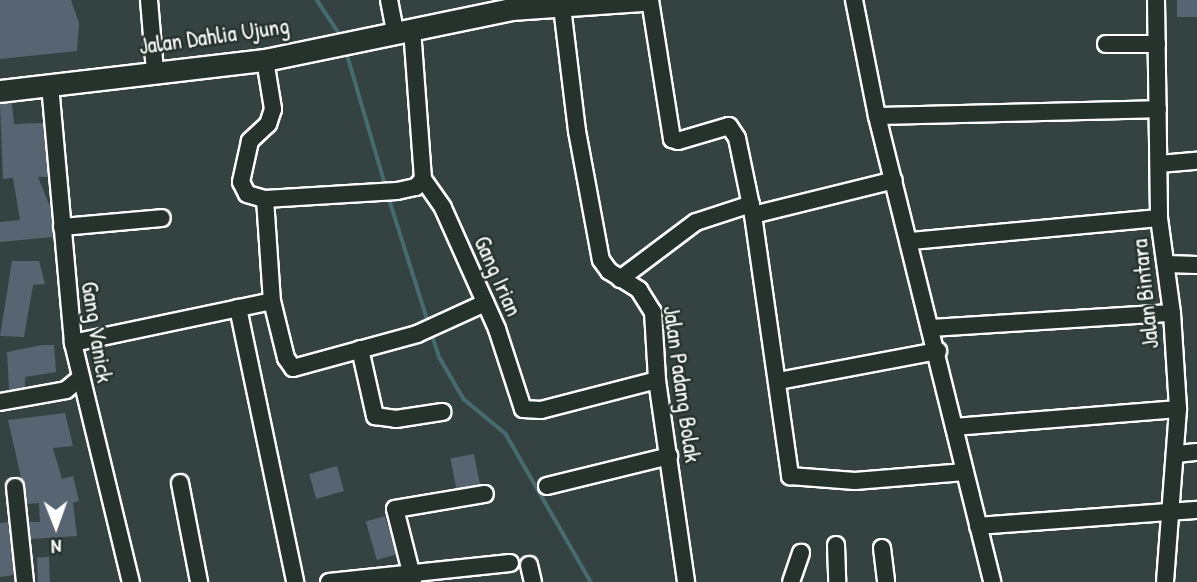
<!DOCTYPE html>
<html>
<head>
<meta charset="utf-8">
<style>
  body { margin:0 }
  #map { position:relative; width:1197px; height:582px; overflow:hidden; background:#354242; font-family:"Patrick Hand",sans-serif }
  div>[style] { position:absolute }
  [style*='--x'] { left:calc(var(--x)*1px); top:calc(var(--y)*1px); width:calc(var(--w)*1px); rotate:calc(var(--a)*1deg) }
  .stream>* { height:3.5px; margin:-1.75px; padding:0 1.75px; transform-origin:1.75px; border-radius:1.75px; background:#486b6e }
  .building>* { inset:0; background:#576572; transform-origin:0 0 }
  .roads { filter:drop-shadow(2px 0 #fff) drop-shadow(-2px 0 #fff) drop-shadow(0 2px #fff) drop-shadow(0 -2px #fff) }
  .minor>* { height:16px; margin:-8px; padding:0 8px; transform-origin:8px; border-radius:8px; background:#26332d }
  .major>* { height:21px; margin:-10.5px; padding:0 10.5px; transform-origin:10.5px; border-radius:10.5px; background:#26332d }
  span { translate:-50% -50%; white-space:nowrap; text-align:center; line-height:1.15; -webkit-text-stroke:5px #26332d; paint-order:stroke }
  .street-label { font-size:23px; color:#fff }
  .north { position:absolute; left:21px; top:491px; width:70px; height:70px; -webkit-text-stroke:5px #26332d; paint-order:stroke; rotate:179deg; font-size:19px; font-weight:700; line-height:28px; text-align:center; color:#fff }
  .north::after { content:''; display:block; margin:auto; width:24px; height:32px; background:#fff; clip-path:polygon(50% 0,100% 100%,50% 72%,0 100%) }
</style>
</head>
<body>
<div id="map">
  <div class="stream">
    <div style="--x:317;--y:0;--w:43;--a:56.3"></div>
    <div style="--x:346;--y:50;--w:143;--a:73.7"></div>
    <div style="--x:389;--y:198;--w:132;--a:72.4"></div>
    <div style="--x:431;--y:331;--w:28;--a:72"></div>
    <div style="--x:440;--y:358;--w:48;--a:59.7"></div>
    <div style="--x:464;--y:399;--w:55;--a:39.8"></div>
    <div style="--x:506;--y:434;--w:171;--a:60.1"></div>
  </div>
  <div class="building">
    <div style="clip-path:polygon(0 0,71px 0,79px 23px,77px 51px,0 59px)"></div>
    <div style="left:1177px;top:0;width:20px;height:17px"></div>
    <div style="clip-path:polygon(12px 103px,14px 124px,43px 123px,48px 177px,38px 177px,51px 209px,53px 237px,0 242px,0 222px,20px 220px,13px 178px,3px 179px,0 104px)"></div>
    <div style="clip-path:polygon(12px 261px,39px 261px,45px 284px,33px 285px,24px 337px,0 336px)"></div>
    <div style="clip-path:polygon(42px 345px,54px 345px,56px 372px,25px 377px,25px 387px,9px 390px,7px 352px)"></div>
    <div style="clip-path:polygon(65px 413px,73px 446px,53px 448px,62px 479px,73px 476px,79px 501px,73px 503px,77px 536px,31px 539px,29px 522px,40px 522px,39px 503px,27px 504px,8px 420px)"></div>
    <div style="left:474px;top:454px;width:31px;height:24px;rotate:79deg"></div>
    <div style="left:337px;top:466px;width:26px;height:29px;rotate:74deg"></div>
    <div style="left:385px;top:516px;width:40px;height:20px;rotate:74deg"></div>
    <div style="clip-path:polygon(8px 522px,14px 575px,0 577px,0 523px)"></div>
    <div style="left:49px;top:557px;width:25px;height:12px;rotate:88deg"></div>
  </div>
  <div class="roads">
    <div class="minor">
      <div style="--x:149;--y:0;--w:71;--a:85.2"></div>
      <div style="--x:389;--y:0;--w:31;--a:79"></div>
      <div style="--x:650;--y:0;--w:141;--a:81"></div>
      <div style="--x:672;--y:139;--w:6;--a:18"></div>
      <div style="--x:678;--y:141;--w:53;--a:-16.4"></div>
      <div style="--x:729;--y:126;--w:14;--a:56"></div>
      <div style="--x:737;--y:138;--w:79;--a:78.3"></div>
      <div style="--x:753;--y:215;--w:264;--a:81.9"></div>
      <div style="--x:790;--y:476;--w:65;--a:4.4"></div>
      <div style="--x:855;--y:481;--w:110;--a:-4.7"></div>
      <div style="--x:854;--y:0;--w:118;--a:78.8"></div>
      <div style="--x:877;--y:116;--w:480;--a:76.1"></div>
      <div style="--x:1156;--y:0;--w:218;--a:89.2"></div>
      <div style="--x:1159;--y:218;--w:96;--a:82.2"></div>
      <div style="--x:1172;--y:313;--w:96;--a:86.4"></div>
      <div style="--x:1178;--y:409;--w:173;--a:94.3"></div>
      <div style="--x:562;--y:7;--w:125;--a:83.1"></div>
      <div style="--x:577;--y:131;--w:131;--a:79.5"></div>
      <div style="--x:601;--y:260;--w:14;--a:54"></div>
      <div style="--x:609;--y:271;--w:36;--a:32"></div>
      <div style="--x:639;--y:290;--w:26;--a:58"></div>
      <div style="--x:653;--y:312;--w:68;--a:86.6"></div>
      <div style="--x:657;--y:380;--w:204;--a:81.8"></div>
      <div style="--x:412;--y:29;--w:150;--a:85.8"></div>
      <div style="--x:423;--y:179;--w:35;--a:55"></div>
      <div style="--x:443;--y:208;--w:133;--a:65.9"></div>
      <div style="--x:497;--y:329;--w:84;--a:72"></div>
      <div style="--x:523;--y:409;--w:18;--a:3"></div>
      <div style="--x:541;--y:410;--w:120;--a:-14.5"></div>
      <div style="--x:1106;--y:44;--w:51;--a:0"></div>
      <div style="--x:265;--y:60;--w:50;--a:80.7"></div>
      <div style="--x:273;--y:109;--w:16;--a:108"></div>
      <div style="--x:268;--y:124;--w:25;--a:137"></div>
      <div style="--x:250;--y:141;--w:42;--a:102.4"></div>
      <div style="--x:241;--y:182;--w:13;--a:63"></div>
      <div style="--x:247;--y:194;--w:19;--a:16"></div>
      <div style="--x:265;--y:199;--w:132;--a:-3.5"></div>
      <div style="--x:397;--y:191;--w:19;--a:-12"></div>
      <div style="--x:416;--y:187;--w:11;--a:-49"></div>
      <div style="--x:50;--y:85;--w:259;--a:84.9"></div>
      <div style="--x:73;--y:343;--w:246;--a:76.4"></div>
      <div style="--x:877;--y:116;--w:281;--a:-1.4"></div>
      <div style="--x:1159;--y:164;--w:38;--a:-5"></div>
      <div style="--x:265;--y:199;--w:102;--a:86.1"></div>
      <div style="--x:272;--y:301;--w:59;--a:76.2"></div>
      <div style="--x:286;--y:358;--w:12;--a:55"></div>
      <div style="--x:293;--y:368;--w:129;--a:-15.3"></div>
      <div style="--x:417;--y:334;--w:75;--a:-24.5"></div>
      <div style="--x:753;--y:215;--w:145;--a:-13.9"></div>
      <div style="--x:62;--y:227;--w:100;--a:-5.1"></div>
      <div style="--x:911;--y:241;--w:249;--a:-5.3"></div>
      <div style="--x:1166;--y:264;--w:31;--a:2"></div>
      <div style="--x:620;--y:279;--w:95;--a:-36.9"></div>
      <div style="--x:696;--y:222;--w:58;--a:-18.1"></div>
      <div style="--x:238;--y:308;--w:280;--a:78.2"></div>
      <div style="--x:931;--y:328;--w:241;--a:-3.6"></div>
      <div style="--x:73;--y:343;--w:203;--a:-11.9"></div>
      <div style="--x:360;--y:349;--w:69;--a:77.4"></div>
      <div style="--x:375;--y:416;--w:21;--a:8"></div>
      <div style="--x:396;--y:419;--w:47;--a:-8.7"></div>
      <div style="--x:779;--y:381;--w:162;--a:-10.7"></div>
      <div style="--x:0;--y:402;--w:67;--a:-10.3"></div>
      <div style="--x:66;--y:390;--w:17;--a:-40"></div>
      <div style="--x:954;--y:427;--w:225;--a:-4.6"></div>
      <div style="--x:1177;--y:454;--w:20;--a:-6"></div>
      <div style="--x:180;--y:483;--w:101;--a:79.1"></div>
      <div style="--x:547;--y:486;--w:126;--a:-13.8"></div>
      <div style="--x:15;--y:487;--w:96;--a:84"></div>
      <div style="--x:978;--y:526;--w:220;--a:-4.2"></div>
      <div style="--x:836;--y:545;--w:37;--a:88"></div>
      <div style="--x:882;--y:548;--w:34;--a:83"></div>
      <div style="--x:529;--y:565;--w:17;--a:77"></div>
      <div style="--x:413;--y:580;--w:73;--a:-104.2"></div>
      <div style="--x:395;--y:509;--w:91;--a:-9.5"></div>
      <div style="--x:329;--y:582;--w:182;--a:-6"></div>
      <div style="--x:791;--y:582;--w:31;--a:-71"></div>
    </div>
    <div class="major">
      <div style="--x:0;--y:91;--w:267;--a:-6.7"></div>
      <div style="--x:265;--y:60;--w:251;--a:-11.7"></div>
      <div style="--x:511;--y:9;--w:131;--a:-3.9"></div>
    </div>
  </div>
  <div class="street-label">
    <span style="left:214px;top:36px;rotate:-8deg">Jalan Dahlia Ujung</span>
    <span style="left:498px;top:276px;rotate:66deg">Gang Irian</span>
    <span style="left:1145px;top:294px;rotate:-96deg">Jalan Bintara</span>
    <span style="left:97px;top:332px;rotate:81deg">Gang Vanick</span>
    <span style="left:682px;top:384px;rotate:82deg">Jalan Padang Bolak</span>
  </div>
  <div class="north">N</div>
</div>
</body>
</html>
